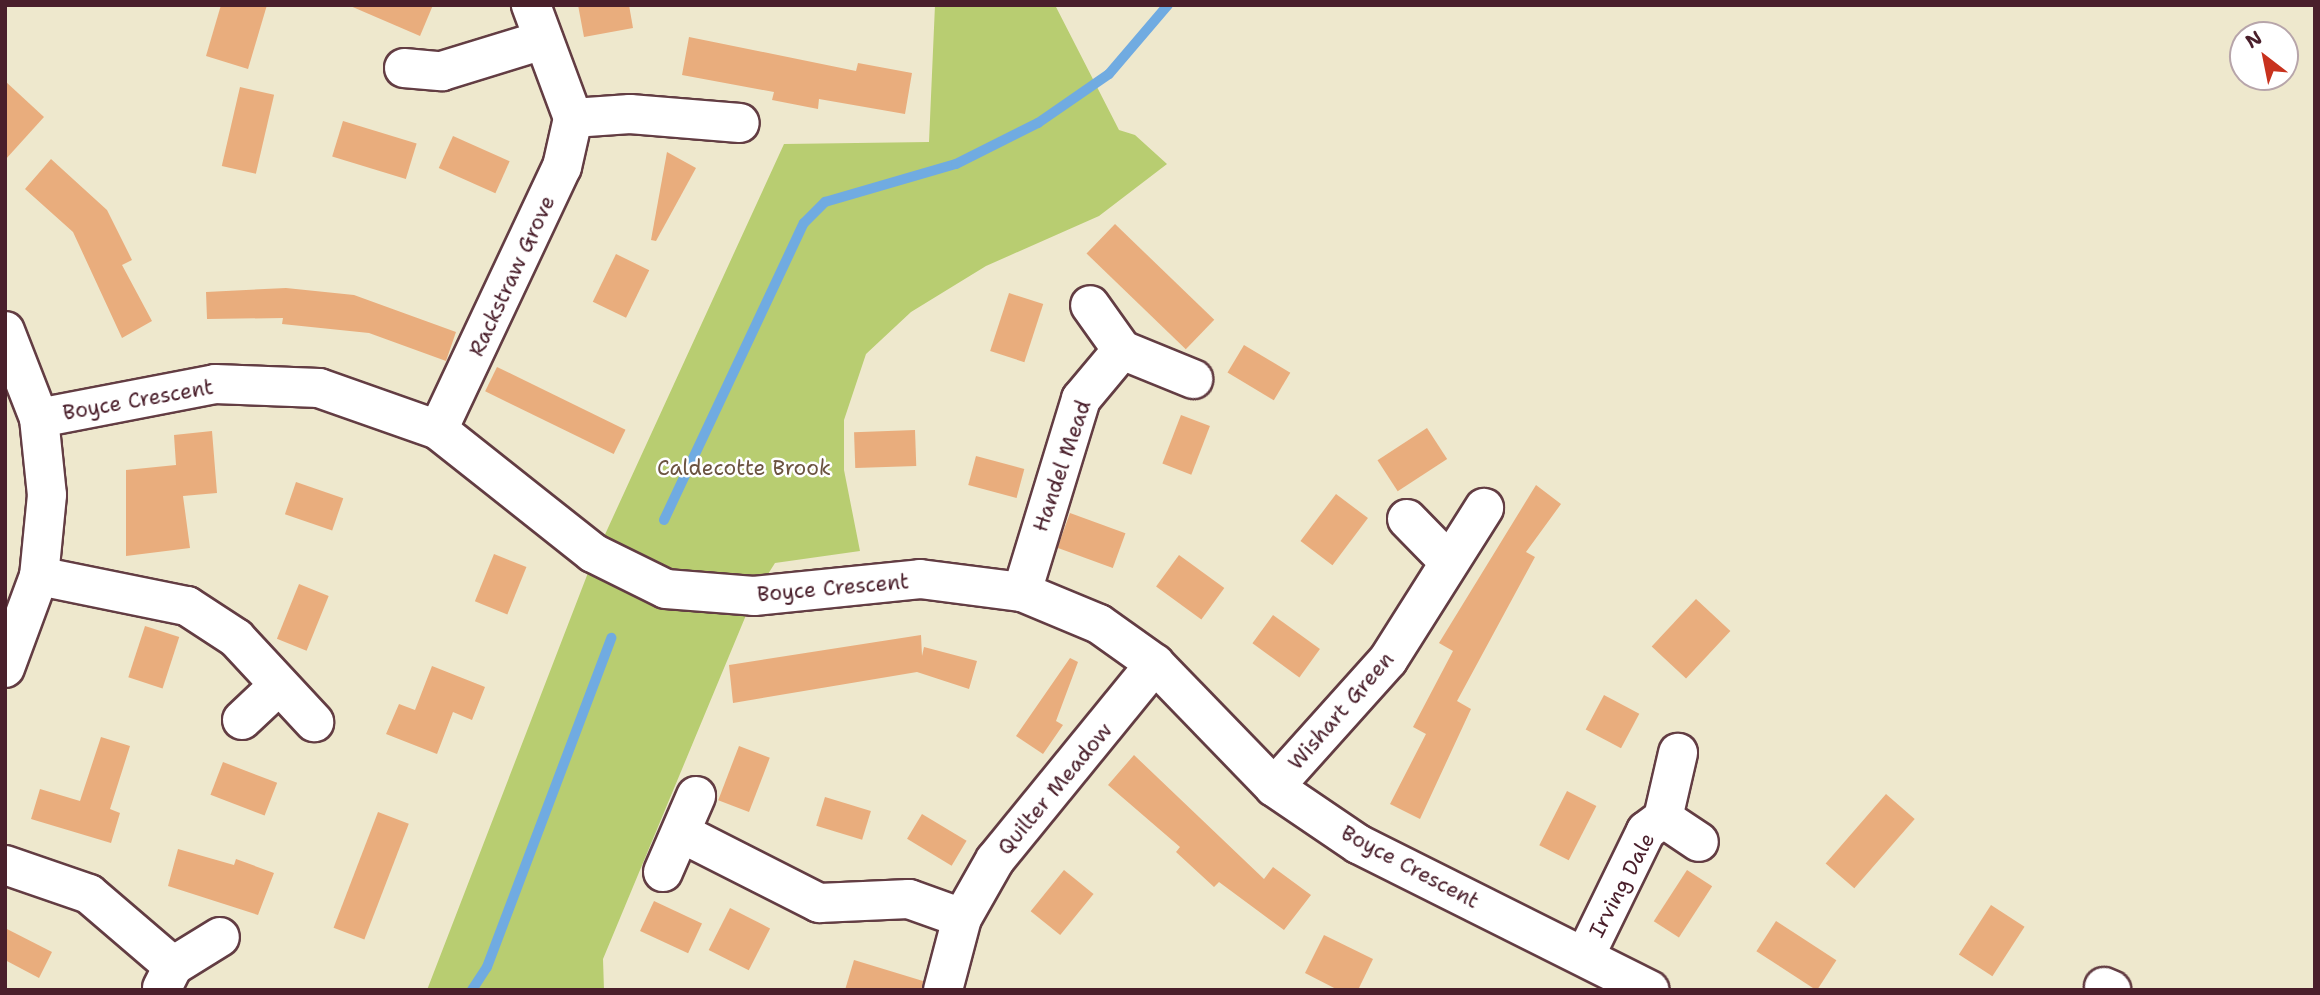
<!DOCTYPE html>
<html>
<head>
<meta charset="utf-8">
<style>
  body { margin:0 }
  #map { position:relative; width:2320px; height:995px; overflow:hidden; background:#eee8cd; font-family:"Shantell Sans",sans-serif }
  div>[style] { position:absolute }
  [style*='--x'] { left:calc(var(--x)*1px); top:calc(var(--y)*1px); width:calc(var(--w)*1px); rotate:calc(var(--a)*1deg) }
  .green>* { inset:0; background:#b8cd71 }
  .stream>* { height:10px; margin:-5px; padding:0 5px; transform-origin:5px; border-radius:5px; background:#70abe1 }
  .building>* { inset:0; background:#e9ad7d; transform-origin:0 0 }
  .roads { filter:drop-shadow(2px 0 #633d43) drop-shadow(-2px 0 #633d43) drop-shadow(0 2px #633d43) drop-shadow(0 -2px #633d43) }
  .street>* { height:38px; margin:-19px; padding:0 19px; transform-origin:19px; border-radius:19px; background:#fff }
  span { translate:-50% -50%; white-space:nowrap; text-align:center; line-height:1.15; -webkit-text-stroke:5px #fff; paint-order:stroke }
  .street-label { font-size:21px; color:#4a1f2b }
  .park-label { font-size:21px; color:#6b5340 }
  .frame { position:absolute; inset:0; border:7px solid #4a1f2b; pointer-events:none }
  .north { position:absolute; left:2229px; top:21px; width:70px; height:70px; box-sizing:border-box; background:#fff; border:2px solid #b7a5aa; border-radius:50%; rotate:328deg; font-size:19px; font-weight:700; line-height:28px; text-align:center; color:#4a1f2b }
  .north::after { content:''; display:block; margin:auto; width:24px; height:32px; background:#c8321e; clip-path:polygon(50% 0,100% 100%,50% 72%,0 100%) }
</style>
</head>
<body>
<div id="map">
  <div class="green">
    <div style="clip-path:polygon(935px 5px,1055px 5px,1119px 130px,1135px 135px,1167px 164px,1099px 216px,986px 266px,911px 312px,866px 354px,844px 420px,844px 470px,860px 551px,775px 563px,754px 596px,603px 959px,604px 990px,427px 990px,591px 565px,784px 144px,929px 142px)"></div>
  </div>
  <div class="stream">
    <div style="--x:664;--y:520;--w:328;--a:-64.8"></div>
    <div style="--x:804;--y:223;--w:30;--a:-45"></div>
    <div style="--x:825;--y:202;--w:136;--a:-16.2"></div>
    <div style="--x:956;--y:164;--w:92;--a:-26.6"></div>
    <div style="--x:1038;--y:123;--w:86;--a:-34.6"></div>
    <div style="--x:1109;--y:74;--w:91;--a:-49.5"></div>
    <div style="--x:472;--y:990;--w:27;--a:-57"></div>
    <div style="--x:487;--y:967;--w:352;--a:-69.3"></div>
  </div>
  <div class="building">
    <div style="clip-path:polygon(221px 5px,267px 5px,248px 69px,206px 56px)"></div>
    <div style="clip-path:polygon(348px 5px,433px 5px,420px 36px)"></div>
    <div style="clip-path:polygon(578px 5px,629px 5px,633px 28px,584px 37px)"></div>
    <div style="clip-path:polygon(689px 37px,856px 71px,858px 63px,912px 73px,905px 114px,819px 99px,818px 109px,772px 100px,774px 92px,682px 75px)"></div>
    <div style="clip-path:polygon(5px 81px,44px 117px,5px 160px)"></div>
    <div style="left:240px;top:87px;width:35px;height:81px;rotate:13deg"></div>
    <div style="left:343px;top:121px;width:77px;height:37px;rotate:17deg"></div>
    <div style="left:453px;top:136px;width:62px;height:35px;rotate:24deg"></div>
    <div style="clip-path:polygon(667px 152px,696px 168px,656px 241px,651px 240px)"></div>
    <div style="clip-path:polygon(51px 159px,107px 210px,132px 260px,122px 265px,152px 321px,122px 338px,73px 232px,25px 189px)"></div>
    <div style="left:1115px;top:224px;width:138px;height:41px;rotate:44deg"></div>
    <div style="left:616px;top:254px;width:37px;height:53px;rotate:26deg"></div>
    <div style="clip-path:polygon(286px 288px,354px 295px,456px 332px,446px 361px,369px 333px,282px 324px,283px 318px,207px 319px,206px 292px)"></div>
    <div style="left:1009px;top:293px;width:36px;height:61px;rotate:18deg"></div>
    <div style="left:1244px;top:345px;width:54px;height:32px;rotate:31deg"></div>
    <div style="left:497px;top:367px;width:143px;height:27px;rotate:26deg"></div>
    <div style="left:1181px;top:415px;width:31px;height:52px;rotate:21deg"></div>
    <div style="left:1427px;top:428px;width:37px;height:59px;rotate:57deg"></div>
    <div style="left:915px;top:430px;width:36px;height:61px;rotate:88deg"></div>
    <div style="clip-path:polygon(212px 431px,217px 493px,183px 496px,190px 548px,126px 556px,126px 470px,176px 465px,174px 435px)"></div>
    <div style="left:976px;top:456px;width:50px;height:30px;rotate:15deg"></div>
    <div style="left:296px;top:482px;width:50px;height:34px;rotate:19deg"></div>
    <div style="clip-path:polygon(1536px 485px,1561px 504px,1526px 552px,1535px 557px,1457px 701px,1471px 709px,1420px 819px,1390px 804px,1426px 734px,1413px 727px,1453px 651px,1439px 643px)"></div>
    <div style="left:1336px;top:494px;width:40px;height:59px;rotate:37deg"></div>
    <div style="left:1070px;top:513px;width:59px;height:37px;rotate:20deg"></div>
    <div style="left:494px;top:554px;width:35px;height:51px;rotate:22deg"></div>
    <div style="left:1179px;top:555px;width:56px;height:39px;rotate:36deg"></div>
    <div style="left:299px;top:584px;width:32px;height:59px;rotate:22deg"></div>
    <div style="left:1696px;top:599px;width:47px;height:65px;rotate:43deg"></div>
    <div style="left:1273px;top:615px;width:58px;height:35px;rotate:36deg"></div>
    <div style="left:145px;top:626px;width:36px;height:54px;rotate:18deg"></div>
    <div style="clip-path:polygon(921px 635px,922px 656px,924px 647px,977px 661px,969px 689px,917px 672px,733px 703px,729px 665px)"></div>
    <div style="clip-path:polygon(1070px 658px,1078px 662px,1056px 721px,1063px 725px,1043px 754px,1016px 736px)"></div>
    <div style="clip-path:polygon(432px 666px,485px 687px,472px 720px,453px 712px,437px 754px,386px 734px,399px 704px,415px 710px)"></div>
    <div style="left:1604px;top:695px;width:40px;height:39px;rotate:28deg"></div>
    <div style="clip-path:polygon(101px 737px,130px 746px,110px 809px,120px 813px,111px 843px,31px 819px,40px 789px,80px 801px)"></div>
    <div style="left:739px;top:746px;width:33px;height:58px;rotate:21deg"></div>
    <div style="clip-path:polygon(1134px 755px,1264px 879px,1273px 867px,1311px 895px,1284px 930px,1219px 882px,1214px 887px,1176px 852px,1180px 847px,1108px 785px)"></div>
    <div style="left:223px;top:762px;width:58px;height:35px;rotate:21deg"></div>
    <div style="left:1567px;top:791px;width:33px;height:61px;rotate:27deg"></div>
    <div style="left:1886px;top:794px;width:38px;height:92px;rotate:41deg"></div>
    <div style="left:825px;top:797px;width:48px;height:30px;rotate:17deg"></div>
    <div style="left:378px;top:812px;width:33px;height:124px;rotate:21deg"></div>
    <div style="left:922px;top:814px;width:52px;height:29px;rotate:31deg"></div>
    <div style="clip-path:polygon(178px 849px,234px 865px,236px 859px,274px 873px,258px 915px,168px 886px)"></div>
    <div style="left:1064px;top:870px;width:38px;height:53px;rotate:39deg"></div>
    <div style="left:1687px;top:870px;width:30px;height:61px;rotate:33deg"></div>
    <div style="left:654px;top:901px;width:53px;height:33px;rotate:25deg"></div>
    <div style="left:1991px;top:905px;width:40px;height:59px;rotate:33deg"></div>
    <div style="left:730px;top:908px;width:45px;height:47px;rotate:27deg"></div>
    <div style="left:1776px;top:921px;width:72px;height:36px;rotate:33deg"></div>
    <div style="clip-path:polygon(5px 928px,52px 952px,39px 978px,5px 960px)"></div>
    <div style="clip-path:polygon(1324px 935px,1373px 959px,1358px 990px,1338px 990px,1305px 973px)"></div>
    <div style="clip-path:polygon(854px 960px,923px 981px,922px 990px,845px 990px)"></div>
  </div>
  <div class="roads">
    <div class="street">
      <div style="--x:404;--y:68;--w:38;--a:5"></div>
      <div style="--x:442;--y:71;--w:106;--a:-17.1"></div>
      <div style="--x:573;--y:118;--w:57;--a:-4"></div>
      <div style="--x:630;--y:114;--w:110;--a:4.7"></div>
      <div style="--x:5;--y:331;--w:93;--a:68.7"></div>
      <div style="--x:39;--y:418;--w:77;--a:84.1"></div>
      <div style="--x:47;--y:495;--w:81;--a:95.6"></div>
      <div style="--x:39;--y:576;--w:98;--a:110.3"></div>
      <div style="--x:1122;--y:350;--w:77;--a:22.2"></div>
      <div style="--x:39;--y:418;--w:179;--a:-10.9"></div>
      <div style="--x:215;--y:384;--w:104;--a:2.2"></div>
      <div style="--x:319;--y:388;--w:126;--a:19.4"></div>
      <div style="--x:438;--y:430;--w:198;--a:38.4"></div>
      <div style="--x:593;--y:553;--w:81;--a:26.3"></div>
      <div style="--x:666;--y:589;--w:88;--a:4.5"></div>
      <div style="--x:754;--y:596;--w:167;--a:-5.8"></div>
      <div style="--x:920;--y:579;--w:103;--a:7.3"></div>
      <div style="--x:1022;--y:592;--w:83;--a:22.6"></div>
      <div style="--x:1099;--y:624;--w:69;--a:35.5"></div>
      <div style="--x:1155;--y:664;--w:171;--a:45.9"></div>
      <div style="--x:1274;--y:787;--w:102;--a:34.2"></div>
      <div style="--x:1358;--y:844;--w:326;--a:26.6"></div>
      <div style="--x:438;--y:430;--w:291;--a:-64.8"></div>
      <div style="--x:562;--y:167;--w:50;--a:-77.3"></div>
      <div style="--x:573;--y:118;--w:121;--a:-110.4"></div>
      <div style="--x:1407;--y:519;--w:57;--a:45.7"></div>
      <div style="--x:39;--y:576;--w:151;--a:11.5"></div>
      <div style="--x:187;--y:606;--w:59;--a:33.1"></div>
      <div style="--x:236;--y:638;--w:115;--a:47.1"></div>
      <div style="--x:1022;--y:592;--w:202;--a:-73"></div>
      <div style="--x:1081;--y:399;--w:64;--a:-50.1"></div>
      <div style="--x:1122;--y:350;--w:55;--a:-125.4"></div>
      <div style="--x:242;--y:720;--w:48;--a:-43.3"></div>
      <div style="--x:1274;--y:787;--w:171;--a:-48.1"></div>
      <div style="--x:1388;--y:660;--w:180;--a:-57.7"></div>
      <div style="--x:1663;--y:818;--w:43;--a:33.7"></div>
      <div style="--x:681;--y:833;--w:155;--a:26.9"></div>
      <div style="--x:819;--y:903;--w:90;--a:-2.5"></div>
      <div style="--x:909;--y:899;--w:56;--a:19.7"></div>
      <div style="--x:5;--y:865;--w:89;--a:19"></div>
      <div style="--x:89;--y:894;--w:111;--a:40.6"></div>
      <div style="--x:663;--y:872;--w:83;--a:-66.5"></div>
      <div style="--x:1585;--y:956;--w:139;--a:-64"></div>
      <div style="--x:1646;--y:831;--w:21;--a:-37"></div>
      <div style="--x:1663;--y:818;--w:67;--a:-77"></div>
      <div style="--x:2104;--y:987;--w:8;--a:23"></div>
      <div style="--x:162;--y:988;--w:25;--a:-63"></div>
      <div style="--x:173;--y:966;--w:55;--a:-31.7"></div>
      <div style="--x:943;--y:990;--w:74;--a:-75.2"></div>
      <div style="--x:962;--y:918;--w:67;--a:-60.4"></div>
      <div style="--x:995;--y:860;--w:253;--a:-50.8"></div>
    </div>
  </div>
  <div class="street-label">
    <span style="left:512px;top:276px;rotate:-65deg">Rackstraw Grove</span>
    <span style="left:138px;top:400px;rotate:-10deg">Boyce Crescent</span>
    <span style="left:1062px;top:466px;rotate:-71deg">Handel Mead</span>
    <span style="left:833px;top:588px;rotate:-5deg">Boyce Crescent</span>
    <span style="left:1341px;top:711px;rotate:-49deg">Wishart Green</span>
    <span style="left:1055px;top:789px;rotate:-50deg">Quilter Meadow</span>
    <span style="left:1410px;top:867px;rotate:28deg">Boyce Crescent</span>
    <span style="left:1622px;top:885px;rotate:-62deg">Irving Dale</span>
  </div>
  <div class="park-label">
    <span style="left:744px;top:468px">Caldecotte Brook</span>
  </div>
  <div class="frame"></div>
  <div class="north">N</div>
</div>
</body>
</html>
